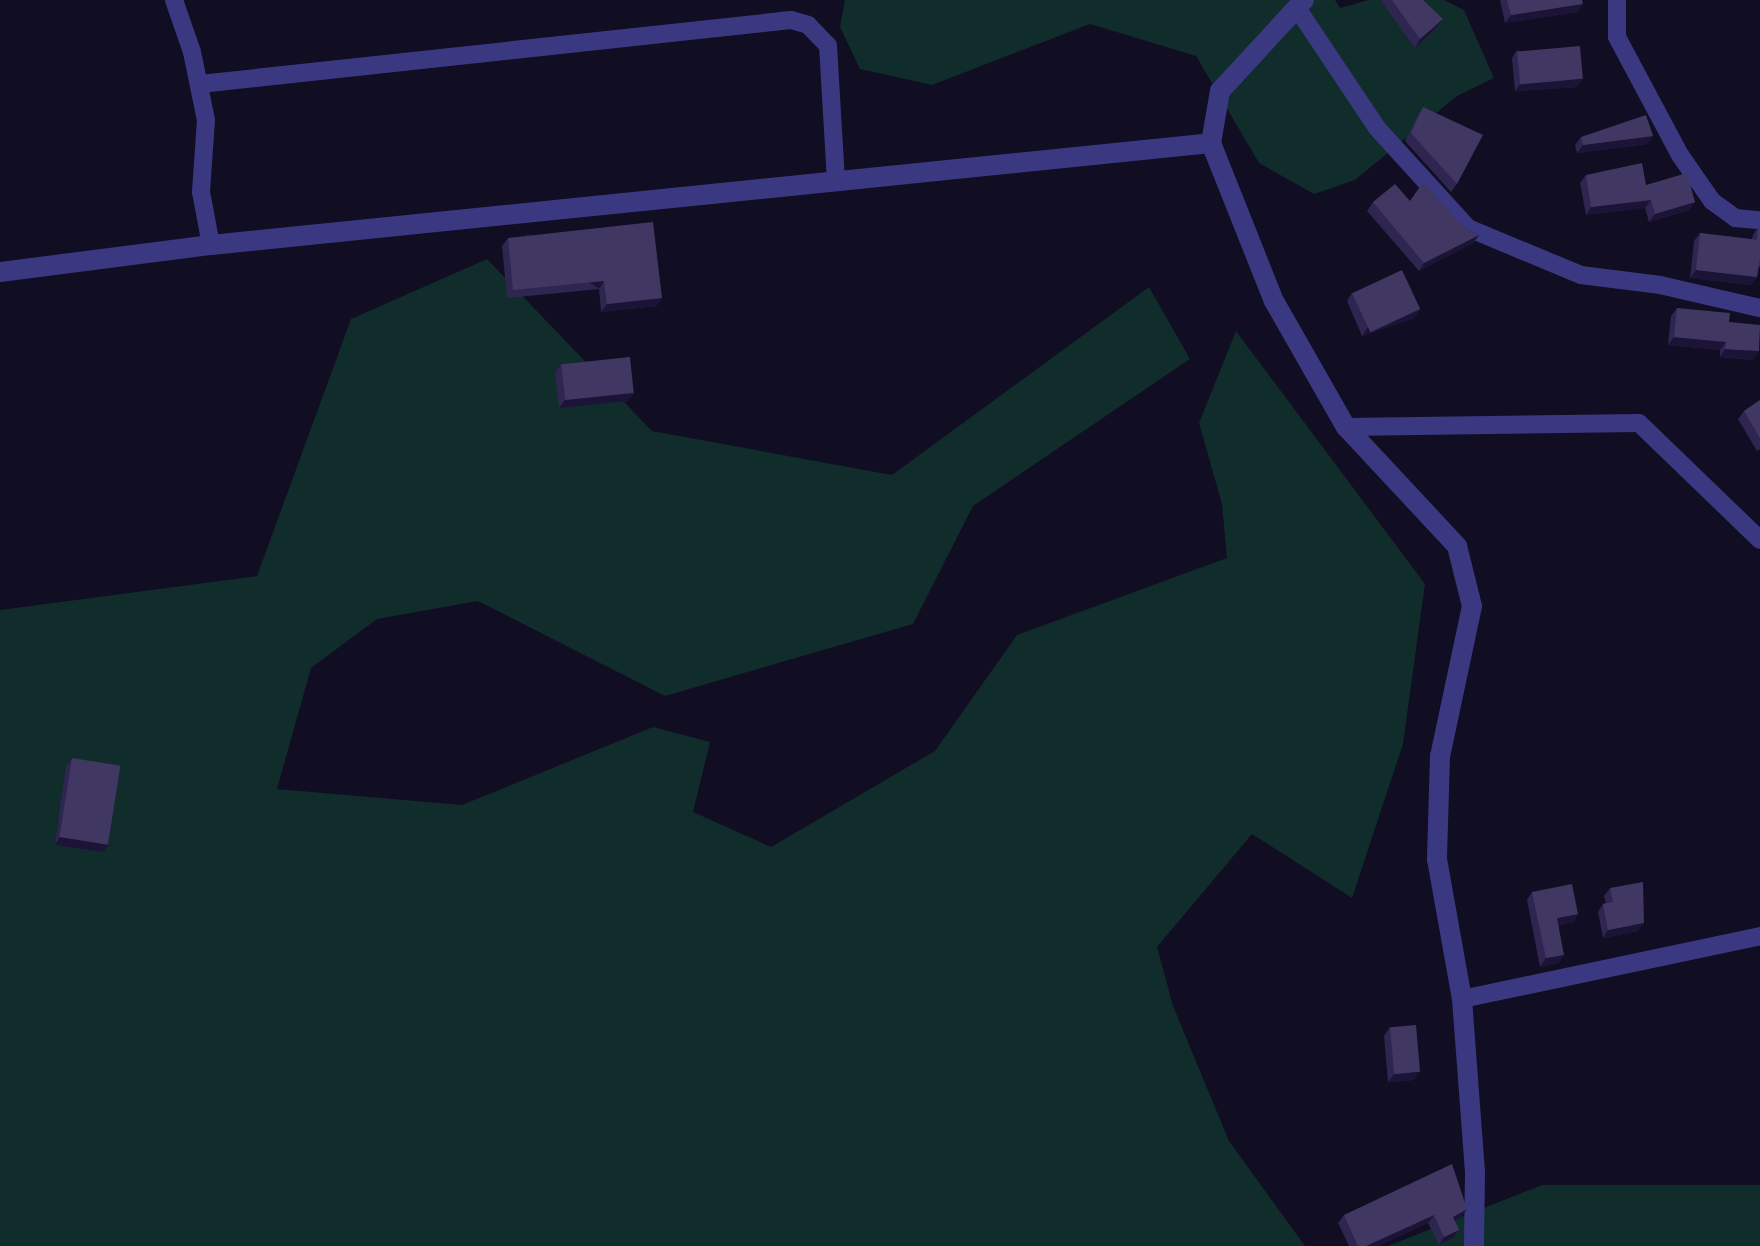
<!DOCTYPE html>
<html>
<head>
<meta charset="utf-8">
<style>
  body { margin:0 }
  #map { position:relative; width:1760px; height:1246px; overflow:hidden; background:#110d22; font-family:"Public Sans",sans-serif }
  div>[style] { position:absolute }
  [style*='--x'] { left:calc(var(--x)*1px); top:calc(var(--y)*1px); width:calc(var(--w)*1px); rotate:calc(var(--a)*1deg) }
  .green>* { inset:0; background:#102c2b }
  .minor>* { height:18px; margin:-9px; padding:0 9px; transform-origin:9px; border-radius:9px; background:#3b3882 }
  .tertiary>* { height:20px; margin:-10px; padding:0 10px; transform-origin:10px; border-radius:10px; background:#3b3882 }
  .wall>* { inset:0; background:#2e2650 }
  .shaded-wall>* { inset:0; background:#1b1436; transform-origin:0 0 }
  .building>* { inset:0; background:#403863; transform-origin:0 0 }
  span { translate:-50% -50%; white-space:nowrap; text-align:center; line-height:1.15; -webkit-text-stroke:6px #110d22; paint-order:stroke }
</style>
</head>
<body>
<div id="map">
  <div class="green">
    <div style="clip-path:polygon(845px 0,1335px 0,1340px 8px,1369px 0,1444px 0,1464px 10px,1494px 78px,1457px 96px,1355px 180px,1314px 194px,1259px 163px,1196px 56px,1090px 24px,932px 85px,860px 69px,840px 27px)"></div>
    <div style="clip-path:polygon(487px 259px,652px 431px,892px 475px,1149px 287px,1190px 359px,973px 506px,913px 624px,665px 696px,478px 601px,377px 619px,311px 668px,277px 789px,462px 805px,653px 727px,710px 742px,693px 812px,771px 847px,935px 751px,1017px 635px,1227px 558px,1222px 504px,1199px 423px,1236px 331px,1425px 584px,1403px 744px,1352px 898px,1252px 834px,1157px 947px,1173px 1006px,1229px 1141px,1305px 1246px,0 1246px,0 610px,257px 576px,351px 319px)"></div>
    <div style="clip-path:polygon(1542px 1185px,1760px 1185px,1760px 1246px,1388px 1246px)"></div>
  </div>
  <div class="minor">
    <div style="--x:174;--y:0;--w:55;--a:70.9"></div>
    <div style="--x:192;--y:52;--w:69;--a:78.4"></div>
    <div style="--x:206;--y:120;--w:72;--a:94"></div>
    <div style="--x:201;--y:192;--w:54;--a:79.3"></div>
    <div style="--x:1617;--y:0;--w:37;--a:90"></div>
    <div style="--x:1617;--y:37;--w:134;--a:61.9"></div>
    <div style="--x:1680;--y:155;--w:56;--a:55.2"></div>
    <div style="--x:1712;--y:201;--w:29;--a:36"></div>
    <div style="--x:1735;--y:218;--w:25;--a:5"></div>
    <div style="--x:1297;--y:8;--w:144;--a:56.3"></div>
    <div style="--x:1377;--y:128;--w:135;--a:47.7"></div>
    <div style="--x:1468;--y:228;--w:122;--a:22.6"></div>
    <div style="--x:1581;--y:275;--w:80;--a:7.2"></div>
    <div style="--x:1660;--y:285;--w:103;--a:13"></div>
    <div style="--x:200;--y:84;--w:594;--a:-6.18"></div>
    <div style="--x:791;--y:20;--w:18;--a:16"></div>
    <div style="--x:808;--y:25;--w:29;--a:46"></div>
    <div style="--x:828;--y:46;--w:136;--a:86.6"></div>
    <div style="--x:1346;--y:427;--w:293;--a:-0.8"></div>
    <div style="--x:1639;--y:423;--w:168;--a:44"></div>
    <div style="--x:1462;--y:999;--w:305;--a:-11.9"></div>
  </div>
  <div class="tertiary">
    <div style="--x:1304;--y:0;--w:124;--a:132.7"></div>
    <div style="--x:1220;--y:91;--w:53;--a:99.8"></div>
    <div style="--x:1211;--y:143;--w:170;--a:68.3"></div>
    <div style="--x:1274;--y:301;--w:145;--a:60.3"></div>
    <div style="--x:1346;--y:427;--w:163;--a:47"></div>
    <div style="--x:1457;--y:546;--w:62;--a:76"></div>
    <div style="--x:1472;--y:606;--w:153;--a:102"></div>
    <div style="--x:1440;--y:756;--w:103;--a:91.7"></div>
    <div style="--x:1437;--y:859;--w:142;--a:79.9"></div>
    <div style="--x:1462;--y:999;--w:173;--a:85.7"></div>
    <div style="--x:1475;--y:1172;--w:74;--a:90.8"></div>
    <div style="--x:0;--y:272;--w:213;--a:-7.3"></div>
    <div style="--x:211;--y:245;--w:1005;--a:-5.82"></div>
  </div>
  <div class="wall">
    <div style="clip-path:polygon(1382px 0,1423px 0,1437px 27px,1415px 48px,1381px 1px)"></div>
    <div style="clip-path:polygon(1500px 0,1582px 0,1578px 12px,1505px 23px)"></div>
    <div style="clip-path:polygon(1517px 50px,1577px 87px,1515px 91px,1512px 58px)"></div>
    <div style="clip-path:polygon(1423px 107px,1457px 184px,1451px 192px,1405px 141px,1418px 115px)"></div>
    <div style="clip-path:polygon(1653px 136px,1647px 144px,1577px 153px,1575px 145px,1581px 137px)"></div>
    <div style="clip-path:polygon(1586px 175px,1646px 185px,1695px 202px,1689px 210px,1649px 222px,1645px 208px,1586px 215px,1580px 183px)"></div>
    <div style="clip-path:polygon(1410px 201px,1465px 228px,1479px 235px,1473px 243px,1419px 271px,1367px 211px,1373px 202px)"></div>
    <div style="clip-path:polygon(1758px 227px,1760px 227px,1760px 267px,1758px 267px,1757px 277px,1751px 285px,1690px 278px,1694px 241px,1700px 233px,1752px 239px,1753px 235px)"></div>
    <div style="clip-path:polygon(508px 238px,662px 298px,656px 306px,601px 312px,599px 289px,507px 298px,502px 246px)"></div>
    <div style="clip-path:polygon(1352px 293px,1420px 309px,1414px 318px,1362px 336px,1347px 301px)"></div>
    <div style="clip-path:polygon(1677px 308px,1729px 322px,1753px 360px,1720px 357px,1720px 350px,1668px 345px,1671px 316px)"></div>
    <div style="clip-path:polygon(561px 364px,634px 393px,628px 401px,559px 408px,555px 373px)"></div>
    <div style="clip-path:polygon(1760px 400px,1760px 449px,1757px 451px,1738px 419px,1744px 411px)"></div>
    <div style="clip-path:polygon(72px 758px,103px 852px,55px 845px,66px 766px)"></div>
    <div style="clip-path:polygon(1610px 888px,1638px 931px,1603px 938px,1598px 912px,1603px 904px,1606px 903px,1604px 896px)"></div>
    <div style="clip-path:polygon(1532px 892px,1578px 914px,1573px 922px,1559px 925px,1559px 963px,1540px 967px,1527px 900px)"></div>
    <div style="clip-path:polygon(1390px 1027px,1414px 1080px,1388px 1082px,1384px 1036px)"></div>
    <div style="clip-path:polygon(1467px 1209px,1461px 1217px,1455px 1221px,1459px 1230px,1453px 1238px,1439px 1245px,1428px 1223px,1378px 1246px,1349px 1246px,1338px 1223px,1344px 1215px)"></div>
  </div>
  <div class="shaded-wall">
    <div style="clip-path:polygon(1583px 4px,1578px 12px,1505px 23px,1511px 15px)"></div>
    <div style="clip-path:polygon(1443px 19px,1437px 27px,1415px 48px,1420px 39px)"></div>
    <div style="clip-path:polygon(1583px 79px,1577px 87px,1515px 91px,1521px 83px)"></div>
    <div style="clip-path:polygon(1653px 136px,1647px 144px,1577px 153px,1583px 145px)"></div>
    <div style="clip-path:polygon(1651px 200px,1645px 208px,1586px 215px,1591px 207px)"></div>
    <div style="clip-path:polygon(1695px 202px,1689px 210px,1649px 222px,1655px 214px)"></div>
    <div style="clip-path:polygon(1479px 235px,1473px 243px,1419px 271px,1424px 263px)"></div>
    <div style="clip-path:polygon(1696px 270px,1757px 277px,1751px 285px,1690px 278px)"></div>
    <div style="left:604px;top:281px;width:9px;height:91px;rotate:122deg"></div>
    <div style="clip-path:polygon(662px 298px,656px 306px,601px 312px,607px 304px)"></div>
    <div style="clip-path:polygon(1420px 309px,1414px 318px,1362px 336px,1367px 328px)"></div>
    <div style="clip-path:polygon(1674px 337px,1726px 342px,1720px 350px,1668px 345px)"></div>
    <div style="clip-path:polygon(1725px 349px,1759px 351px,1753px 360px,1720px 357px)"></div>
    <div style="clip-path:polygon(634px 393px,628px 401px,559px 408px,565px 400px)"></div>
    <div style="clip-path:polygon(60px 837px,109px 844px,103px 852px,55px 845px)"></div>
    <div style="clip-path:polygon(1578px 914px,1573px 922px,1552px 926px,1557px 918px)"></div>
    <div style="clip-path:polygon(1644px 923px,1638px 931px,1603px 938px,1608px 930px)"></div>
    <div style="clip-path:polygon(1564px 955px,1559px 963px,1540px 967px,1546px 958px)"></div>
    <div style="clip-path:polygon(1420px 1072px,1414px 1080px,1388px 1082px,1394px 1074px)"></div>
    <div style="clip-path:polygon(1467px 1209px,1461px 1217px,1448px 1225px,1453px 1217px)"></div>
    <div style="clip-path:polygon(1434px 1215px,1428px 1223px,1378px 1246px,1366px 1246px)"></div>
    <div style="clip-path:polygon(1459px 1230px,1453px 1238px,1439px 1245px,1444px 1237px)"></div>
  </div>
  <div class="building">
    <div style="clip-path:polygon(1392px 0,1423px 0,1443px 19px,1420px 39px)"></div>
    <div style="clip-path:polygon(1507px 0,1582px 0,1583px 4px,1511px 15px)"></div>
    <div style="left:1580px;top:46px;width:33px;height:63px;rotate:85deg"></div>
    <div style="clip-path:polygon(1423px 107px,1483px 135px,1457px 184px,1411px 133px)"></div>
    <div style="clip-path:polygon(1646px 115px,1653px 136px,1583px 145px,1581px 137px)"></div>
    <div style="clip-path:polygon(1642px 163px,1646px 185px,1687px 173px,1695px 202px,1655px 214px,1651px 200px,1591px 207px,1586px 175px)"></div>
    <div style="clip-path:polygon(1423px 182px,1465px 228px,1479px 235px,1424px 263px,1373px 202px,1395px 184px,1410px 201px)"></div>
    <div style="clip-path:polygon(653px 222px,662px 298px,607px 304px,604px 281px,513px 290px,508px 238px)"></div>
    <div style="clip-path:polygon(1758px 227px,1760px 227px,1760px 259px,1757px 277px,1696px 270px,1700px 233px,1757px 240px)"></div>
    <div style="left:1402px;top:270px;width:43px;height:55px;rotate:65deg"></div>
    <div style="clip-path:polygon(1677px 308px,1730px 313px,1729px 322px,1760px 325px,1759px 351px,1725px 349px,1726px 342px,1674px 337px)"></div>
    <div style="left:630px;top:357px;width:36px;height:69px;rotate:84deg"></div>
    <div style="clip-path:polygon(1760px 400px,1760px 438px,1744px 411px)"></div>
    <div style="left:72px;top:758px;width:49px;height:80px;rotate:9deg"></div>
    <div style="clip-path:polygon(1643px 882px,1644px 923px,1608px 930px,1603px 904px,1613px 902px,1610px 888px)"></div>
    <div style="clip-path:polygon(1572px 884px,1578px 914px,1557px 918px,1564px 955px,1546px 958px,1532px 892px)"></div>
    <div style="left:1416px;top:1025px;width:47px;height:26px;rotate:85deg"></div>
    <div style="clip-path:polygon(1452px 1164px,1467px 1209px,1453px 1217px,1459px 1230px,1444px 1237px,1434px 1215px,1366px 1246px,1358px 1246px,1344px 1215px)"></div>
  </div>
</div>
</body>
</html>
